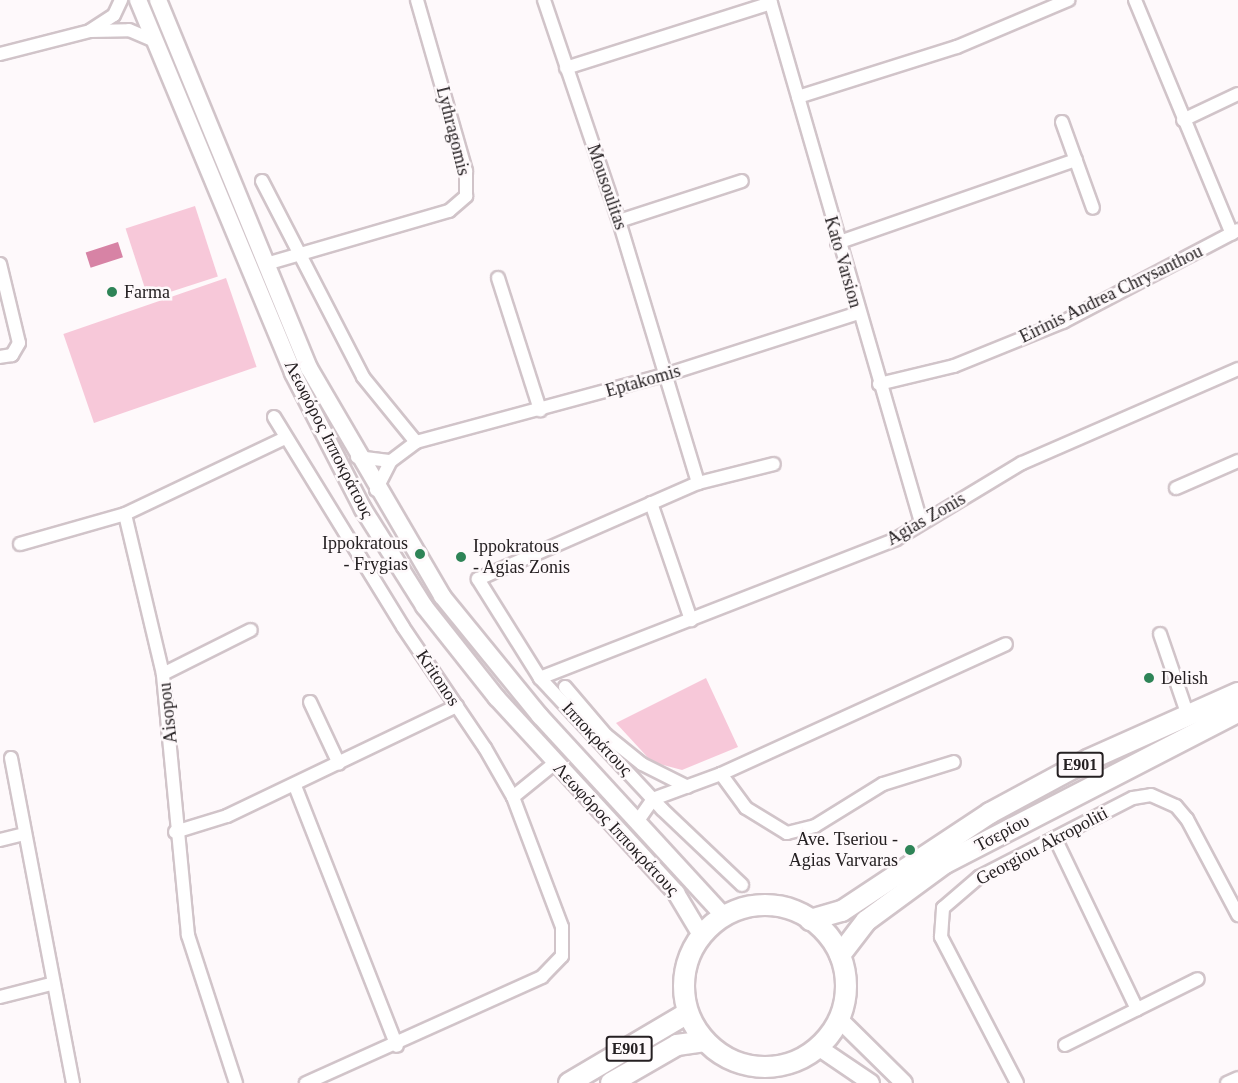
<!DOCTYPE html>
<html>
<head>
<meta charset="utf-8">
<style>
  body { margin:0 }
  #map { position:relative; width:1238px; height:1083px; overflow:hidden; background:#fef9fb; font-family:Georgia,serif }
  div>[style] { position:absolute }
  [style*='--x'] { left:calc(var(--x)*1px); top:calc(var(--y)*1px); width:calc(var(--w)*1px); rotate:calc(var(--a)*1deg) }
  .green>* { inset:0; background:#f7c8d9; transform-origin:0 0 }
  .water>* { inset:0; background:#d783a5; transform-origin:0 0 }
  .roads { filter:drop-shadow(2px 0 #d1c4c9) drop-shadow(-2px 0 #d1c4c9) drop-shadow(0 2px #d1c4c9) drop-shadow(0 -2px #d1c4c9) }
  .street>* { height:12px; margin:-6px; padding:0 6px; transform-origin:6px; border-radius:6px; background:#fff }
  .secondary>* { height:16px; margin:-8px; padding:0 8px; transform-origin:8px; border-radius:8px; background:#fff }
  .primary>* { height:20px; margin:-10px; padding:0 10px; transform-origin:10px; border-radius:10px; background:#fff }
  .primary>.ring { margin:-10px; padding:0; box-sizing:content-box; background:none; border:20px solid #fff; border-radius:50% }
  .dots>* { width:16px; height:16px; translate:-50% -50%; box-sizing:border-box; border:3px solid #fef9fb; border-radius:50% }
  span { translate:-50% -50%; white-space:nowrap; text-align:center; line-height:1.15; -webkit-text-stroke:5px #fef9fb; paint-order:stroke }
  .shield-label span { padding:2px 4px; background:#fef9fb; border:2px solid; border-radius:4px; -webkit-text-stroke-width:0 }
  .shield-label { font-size:16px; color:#252022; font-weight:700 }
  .street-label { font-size:18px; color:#252022 }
  .poi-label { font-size:18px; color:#252022 }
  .left { translate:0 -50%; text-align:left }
  .right { translate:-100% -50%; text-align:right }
</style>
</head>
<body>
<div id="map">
  <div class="green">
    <div style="left:195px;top:206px;width:74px;height:73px;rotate:72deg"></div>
    <div style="left:226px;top:278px;width:94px;height:172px;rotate:71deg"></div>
    <div style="clip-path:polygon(706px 678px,738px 747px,682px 770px,652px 762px,616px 723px)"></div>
  </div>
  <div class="water">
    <div style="left:118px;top:242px;width:16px;height:34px;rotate:72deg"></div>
  </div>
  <div class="roads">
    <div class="street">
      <div style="--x:544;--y:0;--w:233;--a:71.3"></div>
      <div style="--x:619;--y:221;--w:274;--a:73.2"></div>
      <div style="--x:770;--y:0;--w:543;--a:73.87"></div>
      <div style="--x:1135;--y:0;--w:253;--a:67.5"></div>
      <div style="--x:91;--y:30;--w:27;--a:-33"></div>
      <div style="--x:114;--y:15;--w:17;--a:-65"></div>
      <div style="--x:0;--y:54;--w:93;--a:-14.3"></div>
      <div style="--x:90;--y:31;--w:39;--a:-1"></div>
      <div style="--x:129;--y:30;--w:28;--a:23"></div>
      <div style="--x:566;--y:68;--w:215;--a:-17.6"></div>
      <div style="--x:798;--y:97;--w:167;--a:-17.5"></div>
      <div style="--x:957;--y:47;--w:121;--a:-22.9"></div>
      <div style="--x:1183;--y:120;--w:61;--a:-25.3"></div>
      <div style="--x:1062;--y:122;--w:91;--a:70.2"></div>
      <div style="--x:262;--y:181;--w:220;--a:62.7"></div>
      <div style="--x:363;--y:377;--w:84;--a:50.8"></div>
      <div style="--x:416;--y:442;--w:258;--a:-15.1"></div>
      <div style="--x:665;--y:375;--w:203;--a:-17.8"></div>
      <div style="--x:619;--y:221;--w:129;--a:-18"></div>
      <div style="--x:837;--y:243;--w:253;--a:-19.2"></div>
      <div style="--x:0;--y:264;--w:81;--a:76.5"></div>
      <div style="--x:19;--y:343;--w:14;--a:120"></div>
      <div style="--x:12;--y:355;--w:12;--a:171"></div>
      <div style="--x:266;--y:264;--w:191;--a:-16.2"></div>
      <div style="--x:449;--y:211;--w:23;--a:-41"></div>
      <div style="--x:466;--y:196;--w:25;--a:-90"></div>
      <div style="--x:466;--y:171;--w:178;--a:-106"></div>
      <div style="--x:498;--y:278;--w:139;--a:72.3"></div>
      <div style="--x:879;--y:384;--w:77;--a:-13.5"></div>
      <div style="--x:954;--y:366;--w:118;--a:-22"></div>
      <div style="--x:1063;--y:322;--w:198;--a:-27.7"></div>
      <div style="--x:274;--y:417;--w:246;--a:58.4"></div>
      <div style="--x:403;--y:627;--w:146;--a:55.9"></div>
      <div style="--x:485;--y:748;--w:56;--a:60.3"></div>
      <div style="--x:513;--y:797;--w:139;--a:69.3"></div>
      <div style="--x:562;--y:927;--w:29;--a:90"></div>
      <div style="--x:562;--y:956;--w:29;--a:134"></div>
      <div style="--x:542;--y:977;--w:259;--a:155.8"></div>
      <div style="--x:357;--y:457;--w:34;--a:7"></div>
      <div style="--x:1176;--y:488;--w:68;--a:-23.5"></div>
      <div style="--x:376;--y:490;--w:33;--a:-63"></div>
      <div style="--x:391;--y:461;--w:31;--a:-37"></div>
      <div style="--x:651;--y:503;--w:124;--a:71.1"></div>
      <div style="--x:20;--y:544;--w:109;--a:-15.9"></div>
      <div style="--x:1160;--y:634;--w:87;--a:71.1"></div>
      <div style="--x:163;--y:674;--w:98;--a:-26.6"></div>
      <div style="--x:540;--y:678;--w:382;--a:-21.3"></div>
      <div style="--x:896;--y:539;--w:147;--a:-31.1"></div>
      <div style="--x:1022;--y:463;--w:236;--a:-23.5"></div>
      <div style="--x:565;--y:687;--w:63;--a:49.5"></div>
      <div style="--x:606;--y:735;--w:46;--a:38.9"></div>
      <div style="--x:642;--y:764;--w:51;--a:26.6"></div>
      <div style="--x:310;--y:702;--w:68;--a:64.9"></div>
      <div style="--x:11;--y:758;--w:331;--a:79.2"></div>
      <div style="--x:721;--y:774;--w:42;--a:53.7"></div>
      <div style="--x:746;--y:808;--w:48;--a:31.4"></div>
      <div style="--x:787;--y:833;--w:29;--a:-14"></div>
      <div style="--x:815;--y:826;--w:80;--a:-31.7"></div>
      <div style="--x:883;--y:784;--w:74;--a:-17.2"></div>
      <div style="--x:295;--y:786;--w:279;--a:68.6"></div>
      <div style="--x:513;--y:797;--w:54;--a:-39"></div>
      <div style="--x:653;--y:799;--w:72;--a:-20.2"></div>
      <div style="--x:721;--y:774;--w:313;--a:-24.5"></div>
      <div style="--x:637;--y:822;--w:28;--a:-55"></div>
      <div style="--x:175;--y:832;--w:54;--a:-17.1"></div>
      <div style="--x:227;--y:816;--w:255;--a:-25.6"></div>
      <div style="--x:1055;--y:838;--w:190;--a:64.4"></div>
      <div style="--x:0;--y:840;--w:25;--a:-14"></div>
      <div style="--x:742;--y:885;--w:110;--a:-136.5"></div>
      <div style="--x:662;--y:809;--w:179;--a:-133"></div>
      <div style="--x:540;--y:678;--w:117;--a:-122.1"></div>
      <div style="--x:478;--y:579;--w:240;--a:-23.6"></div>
      <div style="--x:698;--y:483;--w:78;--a:-14"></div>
      <div style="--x:0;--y:997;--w:53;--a:-14.3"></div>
      <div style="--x:1065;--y:1045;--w:148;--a:-26.4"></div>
      <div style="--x:236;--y:1083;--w:156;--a:-108"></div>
      <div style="--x:188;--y:935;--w:262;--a:-95.5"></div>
      <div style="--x:163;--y:674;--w:164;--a:-103.4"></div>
      <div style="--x:125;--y:514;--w:175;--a:-25.4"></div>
      <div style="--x:1017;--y:1083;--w:165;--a:-117.5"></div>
      <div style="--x:941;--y:937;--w:29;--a:-86"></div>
      <div style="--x:943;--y:908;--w:48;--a:-40.7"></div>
      <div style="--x:979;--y:877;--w:173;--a:-27.2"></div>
      <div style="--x:1133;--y:798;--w:18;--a:-9"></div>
      <div style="--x:1151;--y:795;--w:27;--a:24"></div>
      <div style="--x:1176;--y:806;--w:17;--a:50"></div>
      <div style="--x:1187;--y:819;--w:109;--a:62"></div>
      <div style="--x:1227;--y:1083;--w:12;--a:-24"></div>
    </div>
    <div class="secondary">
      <div style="--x:138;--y:0;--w:404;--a:67.4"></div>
      <div style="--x:293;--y:373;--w:153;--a:62.8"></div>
      <div style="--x:363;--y:509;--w:115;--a:57.8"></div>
      <div style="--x:424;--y:606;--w:117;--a:51.6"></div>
      <div style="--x:497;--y:698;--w:265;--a:47.4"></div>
      <div style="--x:676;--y:893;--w:49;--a:59.2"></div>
      <div style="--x:158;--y:0;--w:398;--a:67.7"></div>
      <div style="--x:309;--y:368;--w:264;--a:59.7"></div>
      <div style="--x:442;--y:596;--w:155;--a:50.8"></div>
      <div style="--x:540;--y:716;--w:272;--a:47.4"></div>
      <div style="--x:839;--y:1019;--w:91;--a:44.6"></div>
      <div style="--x:818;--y:1047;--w:64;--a:34.2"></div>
    </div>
    <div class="primary">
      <div class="ring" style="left:684px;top:905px;width:142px;height:142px"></div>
      <div style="--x:810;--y:920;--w:33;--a:-16"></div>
      <div style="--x:842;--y:911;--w:178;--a:-33.5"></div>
      <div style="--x:990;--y:813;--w:111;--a:-28.4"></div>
      <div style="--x:1088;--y:760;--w:164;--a:-24.1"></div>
      <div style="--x:840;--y:955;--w:43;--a:-52.6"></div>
      <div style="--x:866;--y:921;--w:98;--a:-36.3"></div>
      <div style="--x:945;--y:863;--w:330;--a:-27.3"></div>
      <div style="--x:569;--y:1083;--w:138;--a:-30.5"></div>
      <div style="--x:611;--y:1083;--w:76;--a:-29.9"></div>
      <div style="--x:677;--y:1045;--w:28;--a:-8"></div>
    </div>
  </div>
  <div class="dots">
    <div style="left:112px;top:292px;background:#2e8457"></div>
    <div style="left:420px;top:554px;background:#2e8457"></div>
    <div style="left:461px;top:557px;background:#2e8457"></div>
    <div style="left:1149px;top:678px;background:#2e8457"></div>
    <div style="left:910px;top:850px;background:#2e8457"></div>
  </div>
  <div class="shield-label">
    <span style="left:1080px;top:765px">E901</span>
    <span style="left:629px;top:1049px">E901</span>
  </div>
  <div class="street-label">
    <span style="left:453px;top:131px;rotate:76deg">Lythragomis</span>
    <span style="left:607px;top:187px;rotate:71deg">Mousoulitas</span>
    <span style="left:843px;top:262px;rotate:74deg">Kato Varsion</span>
    <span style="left:1111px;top:294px;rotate:-26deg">Eirinis Andrea Chrysanthou</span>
    <span style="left:643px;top:381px;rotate:-16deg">Eptakomis</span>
    <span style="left:329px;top:439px;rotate:63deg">Λεωφόρος Ιπποκράτους</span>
    <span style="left:926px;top:519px;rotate:-30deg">Agias Zonis</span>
    <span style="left:438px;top:678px;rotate:56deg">Kritonos</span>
    <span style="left:168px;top:713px;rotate:-96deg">Aisopou</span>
    <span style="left:597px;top:739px;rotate:47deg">Ιπποκράτους</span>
    <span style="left:616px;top:829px;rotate:47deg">Λεωφόρος Ιπποκράτους</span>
    <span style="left:1002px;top:833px;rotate:-28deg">Τσερίου</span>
    <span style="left:1042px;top:846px;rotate:-28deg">Georgiou Akropoliti</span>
  </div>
  <div class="poi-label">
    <span class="left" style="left:124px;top:292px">Farma</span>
    <span class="right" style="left:408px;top:554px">Ippokratous<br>- Frygias</span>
    <span class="left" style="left:473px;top:557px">Ippokratous<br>- Agias Zonis</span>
    <span class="left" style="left:1161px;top:678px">Delish</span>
    <span class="right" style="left:898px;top:850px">Ave. Tseriou -<br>Agias Varvaras</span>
  </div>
</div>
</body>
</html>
